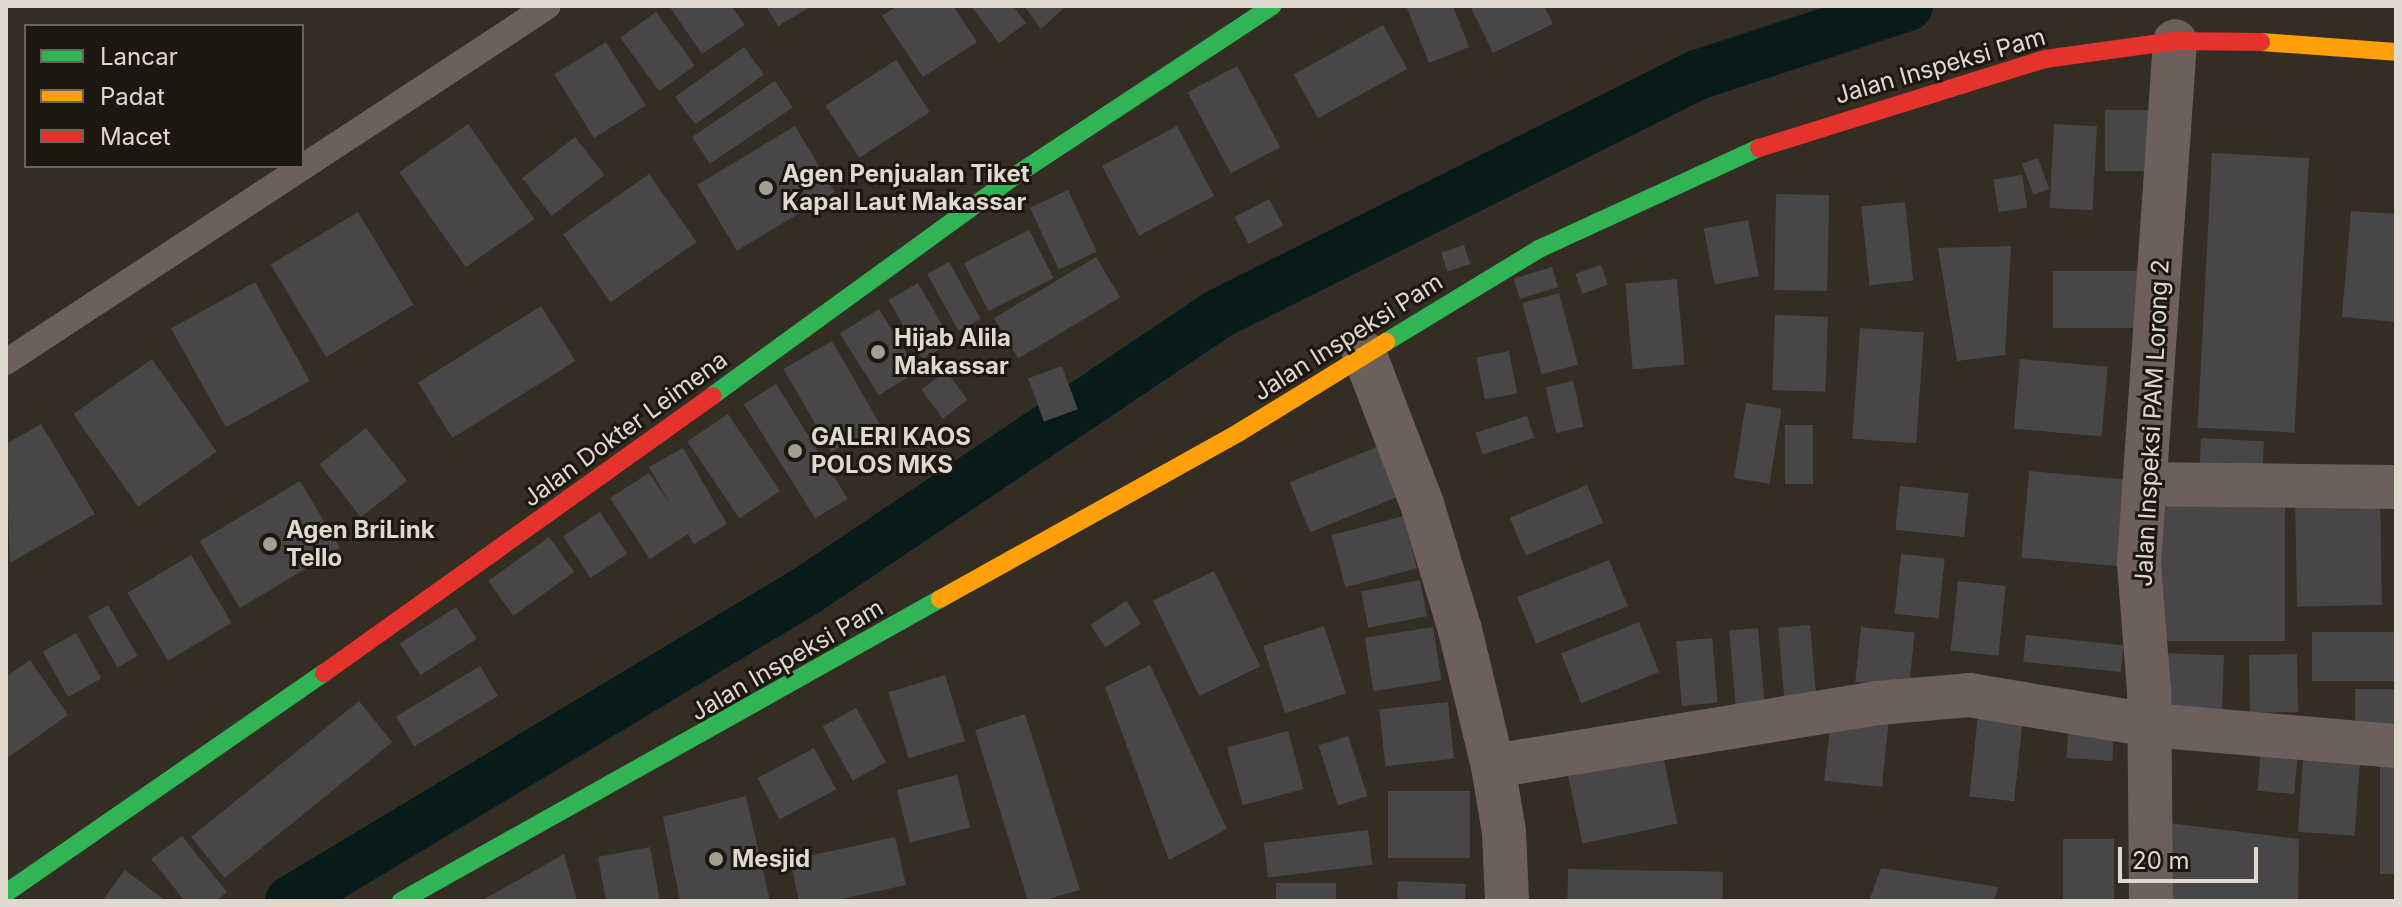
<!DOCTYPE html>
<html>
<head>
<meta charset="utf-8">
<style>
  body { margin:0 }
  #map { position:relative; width:2402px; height:907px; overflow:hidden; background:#332d23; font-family:Inter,sans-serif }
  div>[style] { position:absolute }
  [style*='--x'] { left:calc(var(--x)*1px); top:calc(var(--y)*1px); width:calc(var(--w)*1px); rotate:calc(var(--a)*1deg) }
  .canal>* { height:50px; margin:-25px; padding:0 25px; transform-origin:25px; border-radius:25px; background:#091a1b }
  .building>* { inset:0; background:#494648; transform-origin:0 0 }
  .lane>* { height:26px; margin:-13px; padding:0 13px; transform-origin:13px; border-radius:13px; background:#6d605c }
  .street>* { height:44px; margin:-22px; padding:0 22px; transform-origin:22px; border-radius:22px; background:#6d605c }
  .fast>* { height:18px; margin:-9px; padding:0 9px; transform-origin:9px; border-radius:9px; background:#30b455 }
  .slow>* { height:18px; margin:-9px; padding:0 9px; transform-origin:9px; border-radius:9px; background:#ff9f0a }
  .jam>* { height:18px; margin:-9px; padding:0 9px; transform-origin:9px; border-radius:9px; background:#e5322d }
  .dots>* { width:22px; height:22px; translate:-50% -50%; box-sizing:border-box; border:4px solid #1c1710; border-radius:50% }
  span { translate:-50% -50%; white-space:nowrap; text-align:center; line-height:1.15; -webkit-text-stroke:6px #1c1710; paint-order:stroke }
  .street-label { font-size:24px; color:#e0d9ce }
  .poi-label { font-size:24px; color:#e0d9ce; font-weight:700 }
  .left { translate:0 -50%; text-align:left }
  .frame { position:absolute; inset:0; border:8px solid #e0d9ce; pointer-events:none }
  .legend { position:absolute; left:24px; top:24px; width:280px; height:144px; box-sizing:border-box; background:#1c1710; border:2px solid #6a655c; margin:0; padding:10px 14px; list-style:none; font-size:24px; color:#e0d9ce }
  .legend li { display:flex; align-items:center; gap:16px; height:40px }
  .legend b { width:40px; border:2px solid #6a655c }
  .scale { position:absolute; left:2118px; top:847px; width:140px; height:36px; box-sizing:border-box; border:4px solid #e0d9ce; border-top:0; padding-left:10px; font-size:24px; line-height:28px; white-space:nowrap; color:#e0d9ce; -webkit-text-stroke:6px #1c1710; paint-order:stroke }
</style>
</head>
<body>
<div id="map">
  <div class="canal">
    <div style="--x:290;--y:901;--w:602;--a:-31"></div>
    <div style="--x:806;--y:591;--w:494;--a:-33.9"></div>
    <div style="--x:1216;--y:315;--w:538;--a:-26.52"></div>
    <div style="--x:1697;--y:75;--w:222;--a:-18.1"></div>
  </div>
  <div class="building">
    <div style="clip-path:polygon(669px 6px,731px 6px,745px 25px,702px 54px)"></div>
    <div style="clip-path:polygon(766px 6px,812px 6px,778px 26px)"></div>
    <div style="clip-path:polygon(897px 6px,953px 6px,977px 42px,923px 77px,882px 16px)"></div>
    <div style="clip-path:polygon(971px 6px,1013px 6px,1026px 23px,999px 43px)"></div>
    <div style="clip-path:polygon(1024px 6px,1066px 6px,1041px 29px)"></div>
    <div style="clip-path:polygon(1406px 6px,1453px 6px,1469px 47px,1429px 63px)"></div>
    <div style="clip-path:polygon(1470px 6px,1544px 6px,1553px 24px,1493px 53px)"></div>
    <div style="left:656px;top:12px;width:66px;height:44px;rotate:54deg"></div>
    <div style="left:1383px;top:25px;width:50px;height:102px;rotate:61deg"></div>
    <div style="left:606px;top:42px;width:75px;height:61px;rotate:58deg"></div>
    <div style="left:744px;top:47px;width:34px;height:85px;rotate:54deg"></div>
    <div style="left:896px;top:60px;width:62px;height:84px;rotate:57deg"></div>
    <div style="left:1237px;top:66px;width:92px;height:56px;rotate:62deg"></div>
    <div style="left:775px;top:81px;width:32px;height:100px;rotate:56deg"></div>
    <div style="left:2105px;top:110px;width:46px;height:61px"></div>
    <div style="left:468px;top:124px;width:116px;height:84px;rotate:55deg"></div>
    <div style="left:2054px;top:124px;width:43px;height:84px;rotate:3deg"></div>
    <div style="left:795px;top:126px;width:77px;height:114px;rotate:59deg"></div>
    <div style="left:1177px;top:126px;width:79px;height:85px;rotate:62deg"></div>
    <div style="left:575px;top:137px;width:48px;height:67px;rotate:52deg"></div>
    <div style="left:2212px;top:153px;width:97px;height:275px;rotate:3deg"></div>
    <div style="left:2038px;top:158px;width:33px;height:17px;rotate:70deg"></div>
    <div style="left:649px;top:174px;width:83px;height:105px;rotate:55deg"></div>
    <div style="left:2022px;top:175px;width:33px;height:29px;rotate:81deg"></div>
    <div style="left:1068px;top:190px;width:68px;height:42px;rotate:65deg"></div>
    <div style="left:1776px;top:194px;width:53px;height:96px;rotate:1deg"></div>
    <div style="left:1269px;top:199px;width:30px;height:39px;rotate:62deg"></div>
    <div style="left:1905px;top:202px;width:79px;height:44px;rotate:84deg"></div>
    <div style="clip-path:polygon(2351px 211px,2396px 214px,2396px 322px,2342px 317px)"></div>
    <div style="left:358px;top:212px;width:108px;height:102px;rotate:59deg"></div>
    <div style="left:1748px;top:220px;width:57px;height:45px;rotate:79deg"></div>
    <div style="left:1029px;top:230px;width:54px;height:73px;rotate:63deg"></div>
    <div style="left:1464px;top:245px;width:20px;height:24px;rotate:72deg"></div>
    <div style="clip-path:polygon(2011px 246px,2005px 355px,1957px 361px,1938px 248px)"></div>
    <div style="left:1096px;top:257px;width:47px;height:119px;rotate:59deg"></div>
    <div style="left:949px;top:262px;width:65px;height:25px;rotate:61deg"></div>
    <div style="left:1601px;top:265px;width:21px;height:27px;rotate:71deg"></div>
    <div style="left:1552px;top:267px;width:21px;height:40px;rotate:73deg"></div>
    <div style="left:2053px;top:271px;width:88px;height:57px"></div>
    <div style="left:1677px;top:279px;width:86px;height:52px;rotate:85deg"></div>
    <div style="left:255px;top:282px;width:113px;height:96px;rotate:61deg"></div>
    <div style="left:918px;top:283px;width:68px;height:34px;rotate:60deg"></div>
    <div style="left:1559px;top:293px;width:74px;height:38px;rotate:75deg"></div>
    <div style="left:541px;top:306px;width:65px;height:145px;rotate:58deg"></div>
    <div style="left:879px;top:309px;width:73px;height:46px;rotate:58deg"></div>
    <div style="left:1775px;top:315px;width:53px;height:75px;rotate:2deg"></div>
    <div style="left:1860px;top:328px;width:64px;height:111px;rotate:4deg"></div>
    <div style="left:832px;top:341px;width:96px;height:56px;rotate:60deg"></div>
    <div style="left:1509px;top:351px;width:43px;height:33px;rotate:79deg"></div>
    <div style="left:152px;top:359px;width:113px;height:96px;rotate:55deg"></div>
    <div style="left:2020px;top:359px;width:88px;height:70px;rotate:5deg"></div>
    <div style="left:1062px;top:366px;width:46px;height:36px;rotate:70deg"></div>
    <div style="left:946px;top:371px;width:36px;height:31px;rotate:53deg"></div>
    <div style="left:1573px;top:381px;width:47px;height:28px;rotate:77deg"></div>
    <div style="left:776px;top:384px;width:135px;height:38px;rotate:58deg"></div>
    <div style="left:1746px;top:403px;width:36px;height:76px;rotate:9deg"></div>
    <div style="left:728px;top:414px;width:93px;height:49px;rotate:56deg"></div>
    <div style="left:1527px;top:416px;width:23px;height:54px;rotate:72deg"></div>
    <div style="clip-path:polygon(41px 424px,95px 514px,10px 563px,6px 444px)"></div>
    <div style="left:1785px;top:425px;width:28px;height:59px"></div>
    <div style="left:366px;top:428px;width:67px;height:59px;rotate:52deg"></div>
    <div style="left:2201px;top:438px;width:63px;height:34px;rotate:3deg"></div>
    <div style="left:1377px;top:447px;width:54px;height:94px;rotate:68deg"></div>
    <div style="clip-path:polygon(683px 448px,727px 524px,694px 544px,688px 534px,650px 559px,610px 498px,649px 473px,670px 504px,649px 467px)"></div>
    <div style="left:2029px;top:471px;width:102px;height:87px;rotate:5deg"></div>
    <div style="left:300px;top:481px;width:78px;height:117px;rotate:59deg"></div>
    <div style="left:1587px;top:485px;width:41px;height:84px;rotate:67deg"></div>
    <div style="left:1900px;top:486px;width:69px;height:44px;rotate:6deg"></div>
    <div style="left:2380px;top:492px;width:113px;height:85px;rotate:89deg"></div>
    <div style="left:2157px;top:498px;width:128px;height:143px"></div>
    <div style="left:600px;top:512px;width:50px;height:44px;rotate:57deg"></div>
    <div style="left:1403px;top:516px;width:54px;height:74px;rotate:75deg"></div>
    <div style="left:549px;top:537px;width:43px;height:75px;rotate:54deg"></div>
    <div style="left:1901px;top:554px;width:44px;height:60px;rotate:6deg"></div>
    <div style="left:191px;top:555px;width:79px;height:74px;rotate:59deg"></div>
    <div style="left:1609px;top:560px;width:50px;height:99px;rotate:68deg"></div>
    <div style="left:1214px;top:571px;width:106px;height:68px;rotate:64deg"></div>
    <div style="left:1420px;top:580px;width:37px;height:60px;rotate:79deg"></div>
    <div style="left:1958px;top:581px;width:48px;height:70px;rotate:6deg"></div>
    <div style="left:1126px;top:601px;width:27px;height:43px;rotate:56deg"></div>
    <div style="left:108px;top:605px;width:59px;height:23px;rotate:60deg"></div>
    <div style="left:456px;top:607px;width:38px;height:67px;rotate:57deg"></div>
    <div style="left:1639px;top:622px;width:54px;height:84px;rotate:68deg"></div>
    <div style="left:1810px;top:625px;width:74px;height:32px;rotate:85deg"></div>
    <div style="left:1324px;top:626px;width:71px;height:64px;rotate:72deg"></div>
    <div style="left:1433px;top:627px;width:54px;height:69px;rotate:81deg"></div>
    <div style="left:1861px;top:627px;width:54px;height:55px;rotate:6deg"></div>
    <div style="left:1758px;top:628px;width:75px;height:29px;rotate:85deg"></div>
    <div style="left:2396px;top:632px;width:49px;height:84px;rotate:90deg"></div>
    <div style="left:76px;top:633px;width:52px;height:38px;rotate:61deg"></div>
    <div style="left:2026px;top:635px;width:98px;height:27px;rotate:6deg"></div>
    <div style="left:1712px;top:638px;width:65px;height:36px;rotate:85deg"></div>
    <div style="left:2158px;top:653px;width:66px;height:58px;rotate:2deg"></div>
    <div style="left:2297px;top:654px;width:58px;height:48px;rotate:89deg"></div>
    <div style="clip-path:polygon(30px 660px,68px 715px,6px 759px,6px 677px)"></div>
    <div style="clip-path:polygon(1150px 665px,1227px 829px,1169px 860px,1105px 687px)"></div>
    <div style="left:480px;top:666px;width:35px;height:98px;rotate:59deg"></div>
    <div style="left:945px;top:675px;width:69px;height:59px;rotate:73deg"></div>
    <div style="left:2355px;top:689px;width:41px;height:37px"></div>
    <div style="left:359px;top:701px;width:53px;height:216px;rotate:51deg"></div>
    <div style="left:1448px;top:702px;width:57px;height:69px;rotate:84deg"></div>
    <div style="left:1979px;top:705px;width:45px;height:92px;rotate:6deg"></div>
    <div style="left:856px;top:708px;width:62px;height:38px;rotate:61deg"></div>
    <div style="clip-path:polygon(1025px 714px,1080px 890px,1041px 901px,1028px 901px,975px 730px)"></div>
    <div style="left:1831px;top:716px;width:58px;height:65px;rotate:6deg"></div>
    <div style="left:2069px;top:720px;width:46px;height:38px;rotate:4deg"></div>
    <div style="left:1288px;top:731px;width:60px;height:63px;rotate:75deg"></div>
    <div style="left:1348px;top:736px;width:63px;height:31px;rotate:72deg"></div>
    <div style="left:2304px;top:745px;width:57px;height:87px;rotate:4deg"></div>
    <div style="left:814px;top:748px;width:47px;height:64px;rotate:62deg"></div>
    <div style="left:2261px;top:750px;width:37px;height:41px;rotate:5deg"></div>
    <div style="left:2380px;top:750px;width:16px;height:124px"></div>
    <div style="left:1662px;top:751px;width:74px;height:97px;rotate:78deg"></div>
    <div style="left:957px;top:775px;width:54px;height:62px;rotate:76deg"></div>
    <div style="left:1470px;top:791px;width:67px;height:82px;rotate:90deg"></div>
    <div style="clip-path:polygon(746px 796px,770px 901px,680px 901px,663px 817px)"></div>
    <div style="clip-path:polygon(2161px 822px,2299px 839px,2298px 901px,2155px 901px)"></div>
    <div style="left:1368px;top:830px;width:35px;height:105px;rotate:83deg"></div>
    <div style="clip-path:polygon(182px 836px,227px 892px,216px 901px,185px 901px,151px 859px)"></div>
    <div style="clip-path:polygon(895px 837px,906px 885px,833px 901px,799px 901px,790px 860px)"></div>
    <div style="left:2063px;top:839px;width:51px;height:62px"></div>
    <div style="clip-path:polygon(650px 847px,660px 901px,606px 901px,598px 857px)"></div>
    <div style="clip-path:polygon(564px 854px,577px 901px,481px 901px)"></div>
    <div style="clip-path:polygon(1881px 868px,1998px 887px,1994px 901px,1869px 901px)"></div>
    <div style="left:1568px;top:869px;width:155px;height:32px;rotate:1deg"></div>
    <div style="clip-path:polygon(125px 870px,166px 901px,102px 901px)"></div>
    <div style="clip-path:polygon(1398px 881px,1466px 884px,1465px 901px,1397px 901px)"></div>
    <div style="left:1276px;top:883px;width:60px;height:18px"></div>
  </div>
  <div class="lane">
    <div style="--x:6;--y:362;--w:648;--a:-33.3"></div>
  </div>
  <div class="street">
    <div style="--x:1364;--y:353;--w:162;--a:69"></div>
    <div style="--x:1422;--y:504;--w:132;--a:73.2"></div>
    <div style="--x:1460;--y:630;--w:140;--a:76.4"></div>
    <div style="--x:1493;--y:766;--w:67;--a:80.5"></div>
    <div style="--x:1504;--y:832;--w:69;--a:87.5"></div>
    <div style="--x:2145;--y:484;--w:251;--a:0.7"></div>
    <div style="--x:1493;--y:766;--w:390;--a:-9.3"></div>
    <div style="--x:1878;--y:703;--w:91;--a:-5"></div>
    <div style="--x:1969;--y:695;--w:183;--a:9.4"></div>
    <div style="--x:2150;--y:725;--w:247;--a:4.9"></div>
    <div style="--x:2151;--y:901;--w:210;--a:-90.5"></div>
    <div style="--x:2149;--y:691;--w:128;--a:-94.5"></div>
    <div style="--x:2139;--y:563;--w:523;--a:-86.05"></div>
  </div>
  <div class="fast">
    <div style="--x:1386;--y:342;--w:179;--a:-31.3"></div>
    <div style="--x:1539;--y:249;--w:242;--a:-24.7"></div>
    <div style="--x:712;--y:396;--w:376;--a:-36"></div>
    <div style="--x:1016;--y:175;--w:307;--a:-33.4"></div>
    <div style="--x:6;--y:893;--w:387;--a:-34.7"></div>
    <div style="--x:401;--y:901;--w:618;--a:-29.26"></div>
  </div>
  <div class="slow">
    <div style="--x:2261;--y:42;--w:135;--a:4.2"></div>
    <div style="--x:940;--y:599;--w:341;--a:-29.1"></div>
    <div style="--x:1238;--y:433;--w:174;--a:-31.6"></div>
  </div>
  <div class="jam">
    <div style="--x:1759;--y:148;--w:300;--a:-17.3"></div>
    <div style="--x:2045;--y:59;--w:131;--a:-7.9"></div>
    <div style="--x:2175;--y:41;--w:86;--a:0.7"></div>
    <div style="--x:324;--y:673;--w:477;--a:-35.5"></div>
  </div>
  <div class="dots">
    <div style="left:766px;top:188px;background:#a39d92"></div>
    <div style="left:878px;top:352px;background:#a39d92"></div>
    <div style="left:795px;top:451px;background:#a39d92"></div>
    <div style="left:270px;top:544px;background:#a39d92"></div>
    <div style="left:716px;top:859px;background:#a39d92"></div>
  </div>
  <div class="street-label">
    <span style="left:1940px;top:66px;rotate:-16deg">Jalan Inspeksi Pam</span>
    <span style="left:1348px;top:337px;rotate:-32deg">Jalan Inspeksi Pam</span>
    <span style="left:2152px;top:423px;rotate:-87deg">Jalan Inspeksi PAM Lorong 2</span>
    <span style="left:625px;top:429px;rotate:-36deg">Jalan Dokter Leimena</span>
    <span style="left:787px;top:660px;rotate:-30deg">Jalan Inspeksi Pam</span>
  </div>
  <div class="poi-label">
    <span class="left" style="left:782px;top:188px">Agen Penjualan Tiket<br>Kapal Laut Makassar</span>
    <span class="left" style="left:894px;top:352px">Hijab Alila<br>Makassar</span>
    <span class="left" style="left:811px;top:451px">GALERI KAOS<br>POLOS MKS</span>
    <span class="left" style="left:286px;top:544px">Agen BriLink<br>Tello</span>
    <span class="left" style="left:732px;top:859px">Mesjid</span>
  </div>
  <div class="frame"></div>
  <ul class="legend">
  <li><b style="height:10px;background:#30b455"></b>Lancar</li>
  <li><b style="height:10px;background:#ff9f0a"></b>Padat</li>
  <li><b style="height:10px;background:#e5322d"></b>Macet</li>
  </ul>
  <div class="scale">20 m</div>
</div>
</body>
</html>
